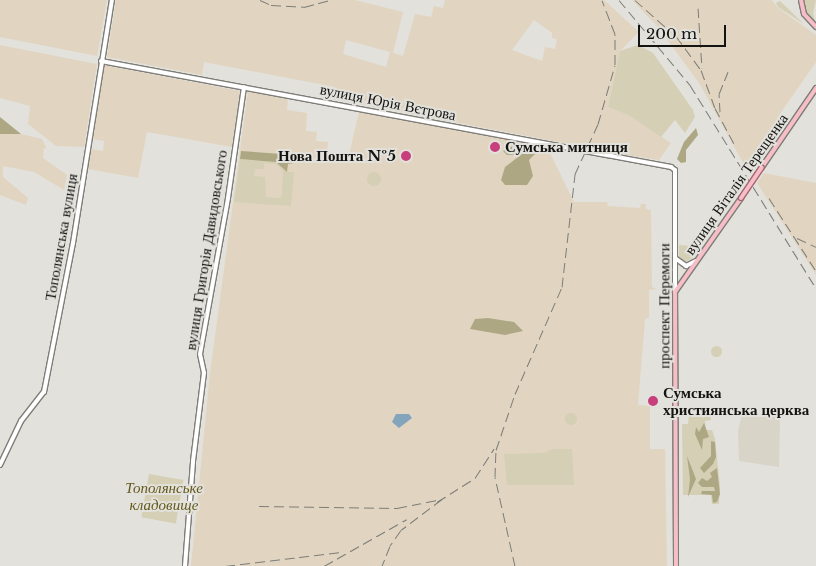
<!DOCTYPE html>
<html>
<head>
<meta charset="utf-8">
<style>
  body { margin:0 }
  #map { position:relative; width:816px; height:566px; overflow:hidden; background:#e2e1db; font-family:"Libre Baskerville",serif }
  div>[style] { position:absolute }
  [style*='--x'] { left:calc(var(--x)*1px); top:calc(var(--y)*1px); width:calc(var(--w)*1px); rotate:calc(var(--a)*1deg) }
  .built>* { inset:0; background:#d8d5c8 }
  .industrial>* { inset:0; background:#e1d5c1 }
  .green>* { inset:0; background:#d5cfb5; transform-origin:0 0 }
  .round { border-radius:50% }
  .forest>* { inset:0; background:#aea783 }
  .water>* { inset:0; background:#84a4bc }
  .roads { filter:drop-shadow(1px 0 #7e7d78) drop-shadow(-1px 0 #7e7d78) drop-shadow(0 1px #7e7d78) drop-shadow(0 -1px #7e7d78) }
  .secondary>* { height:4px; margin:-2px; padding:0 2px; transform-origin:2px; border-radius:2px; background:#fff }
  .primary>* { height:4px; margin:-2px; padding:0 2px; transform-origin:2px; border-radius:2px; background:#f8bec8 }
  .rail>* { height:1px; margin-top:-0.5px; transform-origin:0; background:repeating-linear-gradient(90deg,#7c7c78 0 10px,transparent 0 15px) }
  .bridges { filter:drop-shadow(1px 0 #a56671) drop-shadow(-1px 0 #a56671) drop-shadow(0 1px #a56671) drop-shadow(0 -1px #a56671) }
  .primary-bridge>* { height:4px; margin:-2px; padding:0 2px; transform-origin:2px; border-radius:2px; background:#f8bec8 }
  .dots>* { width:14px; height:14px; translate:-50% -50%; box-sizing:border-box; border:2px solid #e2e1db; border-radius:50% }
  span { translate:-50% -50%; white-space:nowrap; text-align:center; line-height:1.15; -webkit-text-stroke:4px #e2e1db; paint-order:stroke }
  .street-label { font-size:15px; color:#131311 }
  .poi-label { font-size:15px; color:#131311; font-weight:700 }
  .left { translate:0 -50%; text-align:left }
  .right { translate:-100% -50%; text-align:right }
  .park-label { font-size:15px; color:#64581c; font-style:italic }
  .scale { position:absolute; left:638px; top:25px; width:88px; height:22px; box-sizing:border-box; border:2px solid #131311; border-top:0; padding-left:6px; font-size:15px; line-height:18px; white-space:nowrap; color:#131311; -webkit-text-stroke:4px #e2e1db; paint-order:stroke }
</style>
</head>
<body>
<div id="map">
  <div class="built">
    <div style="clip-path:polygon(742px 415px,780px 417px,779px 467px,739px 461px,738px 430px)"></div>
  </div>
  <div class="industrial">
    <div style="clip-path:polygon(0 0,107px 0,97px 56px,0 37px)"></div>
    <div style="clip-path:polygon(evenodd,116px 0,355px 0,403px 12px,393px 53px,403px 56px,415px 14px,431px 17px,434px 6px,443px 8px,445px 0,604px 0,639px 32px,620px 51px,608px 107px,630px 116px,671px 143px,659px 160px,627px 155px,333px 99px,335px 87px,204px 62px,202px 75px,107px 57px,116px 0,534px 20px,552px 33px,552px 38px,557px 39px,555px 49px,545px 47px,542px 61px,512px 50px,534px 20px,116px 0,346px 40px,390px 52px,386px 67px,343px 54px,346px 40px)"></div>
    <div style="clip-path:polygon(632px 0,772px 0,778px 8px,816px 35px,816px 62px,777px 118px,779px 125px,751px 158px,755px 165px,747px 170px,699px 83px,658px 27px)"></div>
    <div style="clip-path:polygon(0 45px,97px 64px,84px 147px,56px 146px,28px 124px,30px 106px,0 98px)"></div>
    <div style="clip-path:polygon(104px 65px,240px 91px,232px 147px,147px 132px,138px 178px,88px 169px,91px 149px,103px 151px,104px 141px,93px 139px)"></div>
    <div style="clip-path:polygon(248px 91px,288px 97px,287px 110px,307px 113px,306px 131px,317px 132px,316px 141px,328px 142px,326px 159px,347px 163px,359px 112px,547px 147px,574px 202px,607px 202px,608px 206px,640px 208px,641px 204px,646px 204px,646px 209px,651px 210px,652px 287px,657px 289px,649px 290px,649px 318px,645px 319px,638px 405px,650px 406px,650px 449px,665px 449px,667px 566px,191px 566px,210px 373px)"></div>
    <div style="clip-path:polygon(0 134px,21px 134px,42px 139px,47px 149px,44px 148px,43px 158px,67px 175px,64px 190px,34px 172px,3px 166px,3px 177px,28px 198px,26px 205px,0 195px)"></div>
    <div style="clip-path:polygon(764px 173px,816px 183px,816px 275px,757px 183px)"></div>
  </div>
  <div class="green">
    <div style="clip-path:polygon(803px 0,816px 0,813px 13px,816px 25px,807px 14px)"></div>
    <div style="clip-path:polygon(780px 1px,804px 24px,778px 7px,776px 3px)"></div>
    <div style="clip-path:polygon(638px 45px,653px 53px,693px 110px,695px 117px,685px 133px,675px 120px,661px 137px,630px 116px,608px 107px,620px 51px)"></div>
    <div style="clip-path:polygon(evenodd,240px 159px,276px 162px,287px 172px,294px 172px,291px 206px,234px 202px,240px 159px,264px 163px,276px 164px,283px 171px,282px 196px,278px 198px,266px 197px,265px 177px,254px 176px,255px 169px,264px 169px,264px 163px)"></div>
    <div class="round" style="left:367px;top:172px;width:14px;height:14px"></div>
    <div style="clip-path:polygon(679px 245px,700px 247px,691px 259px,684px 262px,679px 257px)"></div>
    <div class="round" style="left:710.5px;top:345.5px;width:11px;height:11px"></div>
    <div style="clip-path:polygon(690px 407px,710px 409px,711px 420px,705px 421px,706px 430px,712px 430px,715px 439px,720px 486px,719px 504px,712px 504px,711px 495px,683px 495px,682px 424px,688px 424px)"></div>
    <div class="round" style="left:565px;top:413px;width:12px;height:12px"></div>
    <div style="clip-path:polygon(553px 449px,572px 449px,574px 485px,507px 485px,504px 454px,544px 453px)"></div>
    <div style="left:149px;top:474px;width:35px;height:44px;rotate:10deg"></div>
  </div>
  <div class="forest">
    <div style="clip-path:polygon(0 117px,21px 134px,0 134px)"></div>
    <div style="clip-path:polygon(696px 128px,698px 135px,686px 150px,686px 162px,681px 163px,677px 159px,684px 142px)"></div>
    <div style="clip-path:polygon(517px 144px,535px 148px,536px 153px,529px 160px,533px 176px,527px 185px,505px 185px,501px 180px,505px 167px,522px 154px,507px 155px,503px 151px)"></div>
    <div style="clip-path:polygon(241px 151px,295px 155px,294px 163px,288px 164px,287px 172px,276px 162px,240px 159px)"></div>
    <div style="clip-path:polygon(488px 318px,514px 322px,523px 331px,505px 335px,470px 329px,475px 319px)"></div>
    <div style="clip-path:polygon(704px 423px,709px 437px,703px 439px,702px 450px,695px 434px,696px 427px,699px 432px)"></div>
    <div style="clip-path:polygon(711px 441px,715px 442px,716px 457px,713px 464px,704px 473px,700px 468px,711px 456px)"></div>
    <div style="clip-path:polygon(687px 456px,696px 479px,688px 497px,690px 479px)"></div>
    <div style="clip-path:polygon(717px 468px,720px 494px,717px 502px,713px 503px,712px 495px,701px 494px,702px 491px,715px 491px,714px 487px,702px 487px,698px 483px,702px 478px,707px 481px,712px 477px,710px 473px)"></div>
  </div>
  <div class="water">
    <div style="clip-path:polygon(396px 414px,409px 414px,412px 418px,399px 428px,392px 422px)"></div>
  </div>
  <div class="roads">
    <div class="secondary">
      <div style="--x:101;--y:61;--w:580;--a:10.53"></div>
      <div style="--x:671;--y:167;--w:5;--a:37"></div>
      <div style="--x:675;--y:170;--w:122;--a:90"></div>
      <div style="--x:675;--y:258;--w:14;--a:36"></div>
      <div style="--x:686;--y:266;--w:11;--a:-27"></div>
      <div style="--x:0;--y:465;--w:49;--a:-64.5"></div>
      <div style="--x:21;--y:421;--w:37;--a:-52"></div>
      <div style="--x:44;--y:392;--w:152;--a:-79"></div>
      <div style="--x:73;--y:243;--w:246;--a:-80.9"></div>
      <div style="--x:185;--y:566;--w:105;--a:-85.6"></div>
      <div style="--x:193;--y:461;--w:89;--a:-82.9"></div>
      <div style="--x:204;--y:373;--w:19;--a:-102"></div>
      <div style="--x:200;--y:354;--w:158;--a:-79.8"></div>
      <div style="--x:228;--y:198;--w:112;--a:-81.8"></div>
    </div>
    <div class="primary">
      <div style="--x:801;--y:0;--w:14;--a:78"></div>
      <div style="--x:804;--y:14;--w:18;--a:47"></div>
      <div style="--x:762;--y:167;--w:96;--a:-55.6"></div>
      <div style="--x:676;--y:566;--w:274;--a:-90.2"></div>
      <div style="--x:675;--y:292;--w:115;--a:-54.9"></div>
    </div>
  </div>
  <div class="rail">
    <div style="--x:260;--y:0;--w:12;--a:24"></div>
    <div style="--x:271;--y:5;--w:33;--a:3"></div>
    <div style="--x:304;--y:7;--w:27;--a:-15"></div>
    <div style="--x:619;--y:0;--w:111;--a:50.1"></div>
    <div style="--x:690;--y:85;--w:239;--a:58.2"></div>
    <div style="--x:635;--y:0;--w:48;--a:41.6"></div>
    <div style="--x:698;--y:8;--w:60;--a:86.2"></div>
    <div style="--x:676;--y:36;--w:42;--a:53.7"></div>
    <div style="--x:701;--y:70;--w:40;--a:69.8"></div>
    <div style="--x:715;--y:108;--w:40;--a:62"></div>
    <div style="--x:720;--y:112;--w:18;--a:-93"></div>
    <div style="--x:719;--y:94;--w:24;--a:-68"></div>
    <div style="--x:769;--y:198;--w:87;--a:57.2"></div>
    <div style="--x:797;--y:238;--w:21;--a:25"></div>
    <div style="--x:437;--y:502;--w:45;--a:-32.3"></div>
    <div style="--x:475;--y:478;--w:35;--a:-57"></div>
    <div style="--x:259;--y:506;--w:138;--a:0.8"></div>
    <div style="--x:397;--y:508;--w:46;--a:-11.3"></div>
    <div style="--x:442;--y:499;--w:51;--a:142.9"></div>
    <div style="--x:401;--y:530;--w:19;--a:125"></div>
    <div style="--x:390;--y:546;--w:22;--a:112"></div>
    <div style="--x:225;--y:566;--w:117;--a:-6.9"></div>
    <div style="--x:324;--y:566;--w:95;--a:-29.5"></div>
    <div style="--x:515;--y:566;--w:91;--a:-102.7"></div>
    <div style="--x:495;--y:477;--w:27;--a:-88"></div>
    <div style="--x:496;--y:450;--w:59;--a:-71.3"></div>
    <div style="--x:515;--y:394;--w:117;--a:-66.3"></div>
    <div style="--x:562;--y:287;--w:114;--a:-83.4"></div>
    <div style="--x:575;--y:174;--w:55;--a:-65.3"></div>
    <div style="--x:598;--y:124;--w:61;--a:-73.9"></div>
    <div style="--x:615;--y:65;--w:31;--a:-90"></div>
    <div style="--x:615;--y:34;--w:36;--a:-111"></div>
  </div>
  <div class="bridges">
    <div class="primary-bridge">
      <div style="--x:741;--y:198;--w:37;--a:-56"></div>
    </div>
  </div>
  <div class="dots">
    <div style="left:495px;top:147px;background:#c73f7c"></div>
    <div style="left:406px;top:156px;background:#c73f7c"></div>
    <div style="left:653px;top:401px;background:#c73f7c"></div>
  </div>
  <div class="street-label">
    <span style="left:388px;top:102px;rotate:11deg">вулиця Юрія Вєтрова</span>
    <span style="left:736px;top:184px;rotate:-55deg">вулиця Віталія Терещенка</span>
    <span style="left:61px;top:237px;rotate:-80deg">Тополянська вулиця</span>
    <span style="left:206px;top:250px;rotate:-81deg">вулиця Григорія Давидовського</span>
    <span style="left:664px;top:306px;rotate:-90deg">проспект Перемоги</span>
  </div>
  <div class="poi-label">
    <span class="left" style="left:505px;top:147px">Сумська митниця</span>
    <span class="right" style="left:396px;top:156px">Нова Пошта №5</span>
    <span class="left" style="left:663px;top:401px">Сумська<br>християнська церква</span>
  </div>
  <div class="park-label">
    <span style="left:164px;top:496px">Тополянське<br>кладовище</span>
  </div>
  <div class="scale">200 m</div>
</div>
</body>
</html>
